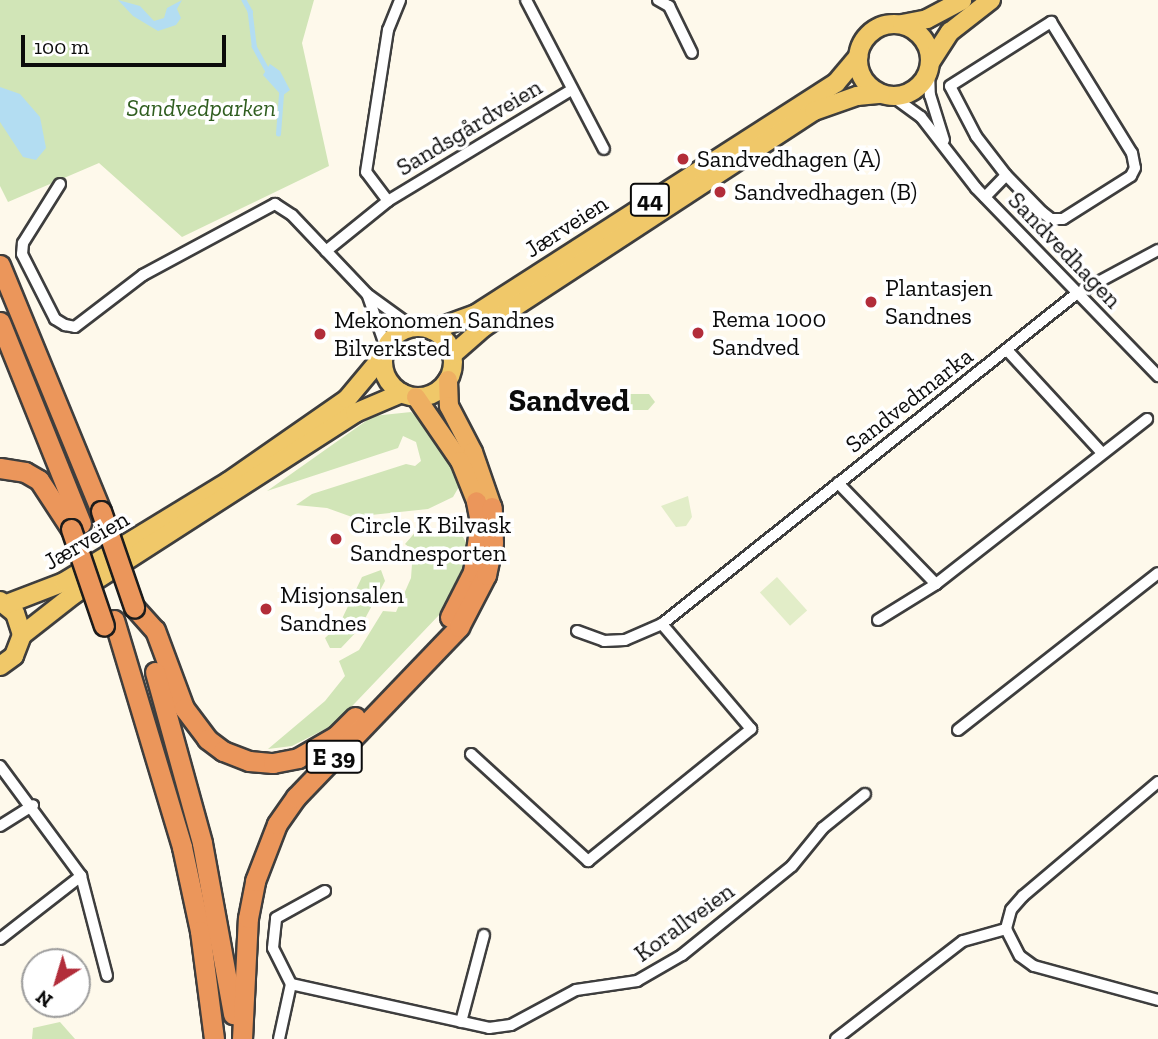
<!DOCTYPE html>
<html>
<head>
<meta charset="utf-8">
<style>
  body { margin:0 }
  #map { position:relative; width:1158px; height:1039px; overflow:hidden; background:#fef9eb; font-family:"Zilla Slab",serif }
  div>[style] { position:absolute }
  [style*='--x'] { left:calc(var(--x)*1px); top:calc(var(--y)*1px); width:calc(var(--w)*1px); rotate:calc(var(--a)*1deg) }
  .green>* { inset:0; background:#d1e5b7 }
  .pitch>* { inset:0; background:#e2edc8; transform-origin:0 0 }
  .water>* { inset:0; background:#b3ddf2 }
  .stream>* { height:4.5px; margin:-2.25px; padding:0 2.25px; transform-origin:2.25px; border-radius:2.25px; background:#b3ddf2 }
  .roads { filter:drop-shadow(2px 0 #3e3e3e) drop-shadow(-2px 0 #3e3e3e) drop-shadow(0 2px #3e3e3e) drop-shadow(0 -2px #3e3e3e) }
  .minor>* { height:10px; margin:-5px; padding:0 5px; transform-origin:5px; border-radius:5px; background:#fff }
  .primary>* { height:18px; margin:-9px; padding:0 9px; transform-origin:9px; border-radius:9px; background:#f0c869 }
  .primary>.ring { margin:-9px; padding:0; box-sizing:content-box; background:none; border:18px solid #f0c869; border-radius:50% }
  .trunk>* { height:18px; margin:-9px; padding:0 9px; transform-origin:9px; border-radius:9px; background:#eeaf62 }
  .motorway>* { height:19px; margin:-9.5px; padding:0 9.5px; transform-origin:9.5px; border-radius:9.5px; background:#eb965b }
  .bridges { filter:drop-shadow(2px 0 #1c1c1c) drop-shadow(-2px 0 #1c1c1c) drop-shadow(0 2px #1c1c1c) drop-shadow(0 -2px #1c1c1c) }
  .motorway-bridge>* { height:19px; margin:-9.5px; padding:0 9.5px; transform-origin:9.5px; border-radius:9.5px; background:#eb965b }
  .dots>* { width:19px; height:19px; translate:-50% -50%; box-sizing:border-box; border:4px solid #fff; border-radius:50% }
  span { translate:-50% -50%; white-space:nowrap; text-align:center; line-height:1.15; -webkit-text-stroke:7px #fff; paint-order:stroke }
  .shield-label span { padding:2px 5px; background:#fff; border:2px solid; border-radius:5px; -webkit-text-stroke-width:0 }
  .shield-label { font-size:23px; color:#0b0b0b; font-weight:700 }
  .park-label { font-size:24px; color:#305e20; font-style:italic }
  .street-label { font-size:24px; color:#0b0b0b }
  .poi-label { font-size:24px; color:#0b0b0b }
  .left { translate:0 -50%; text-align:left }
  .district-label { font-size:32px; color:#0b0b0b; font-weight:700 }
  .north { position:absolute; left:21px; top:948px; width:70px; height:70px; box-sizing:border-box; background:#fff; border:2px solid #9d9d9d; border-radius:50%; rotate:217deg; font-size:19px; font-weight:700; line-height:28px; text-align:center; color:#0b0b0b }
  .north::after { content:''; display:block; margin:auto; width:24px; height:32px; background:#b22d3a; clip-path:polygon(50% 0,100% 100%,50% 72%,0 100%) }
  .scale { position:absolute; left:21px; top:35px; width:205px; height:32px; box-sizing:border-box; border:4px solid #0b0b0b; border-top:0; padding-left:9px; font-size:21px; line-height:24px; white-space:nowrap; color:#0b0b0b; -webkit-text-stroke:5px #fff; paint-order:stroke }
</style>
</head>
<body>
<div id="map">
  <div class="green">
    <div style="clip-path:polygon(0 0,314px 0,302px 43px,329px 166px,182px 237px,99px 163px,8px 202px,0 186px)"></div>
    <div style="clip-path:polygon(628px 394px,649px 394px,655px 402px,648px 410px,632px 410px,624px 403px)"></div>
    <div style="clip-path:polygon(411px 412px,431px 431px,456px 473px,460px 485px,453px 497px,428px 509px,352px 517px,327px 508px,296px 505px,312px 494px,406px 464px,415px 466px,421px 461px,416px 442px,403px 436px,398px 448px,267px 491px,373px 416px)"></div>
    <div style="clip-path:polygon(419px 528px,450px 530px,463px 537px,470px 550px,455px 590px,440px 614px,335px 724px,292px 746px,268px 749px,325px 701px,345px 676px,339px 661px,359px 650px,383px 611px,396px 612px,411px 578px,413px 550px,405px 544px)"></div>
    <div style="clip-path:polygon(381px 570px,385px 581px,360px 628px,341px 648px,330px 648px,325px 638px,339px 625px,362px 577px)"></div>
    <div style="clip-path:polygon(60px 1022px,75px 1039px,32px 1039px,33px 1028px)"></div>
  </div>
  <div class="pitch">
    <div style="clip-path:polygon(688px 496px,692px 517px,686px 526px,676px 527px,661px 506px)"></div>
    <div style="left:777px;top:577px;width:45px;height:23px;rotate:48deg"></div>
  </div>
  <div class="water">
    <div style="clip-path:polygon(118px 0,140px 6px,154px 21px,164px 18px,167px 8px,182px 0,177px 9px,181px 18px,176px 25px,158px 31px,133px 16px)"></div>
    <div style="clip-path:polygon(270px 64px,280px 71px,290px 90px,282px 96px,263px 75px)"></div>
    <div style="clip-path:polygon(0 87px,20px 94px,40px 117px,46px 148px,36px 160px,23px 157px,0 122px)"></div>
  </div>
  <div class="stream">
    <div style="--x:244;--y:0;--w:13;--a:61"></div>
    <div style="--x:250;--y:11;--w:35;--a:83"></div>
    <div style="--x:254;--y:46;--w:29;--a:61"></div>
    <div style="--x:278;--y:134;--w:40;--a:-85.7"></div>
  </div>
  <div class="roads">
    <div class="minor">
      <div style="--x:526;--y:0;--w:168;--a:62.4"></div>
      <div style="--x:658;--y:0;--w:13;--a:29"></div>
      <div style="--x:669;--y:6;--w:52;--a:63.9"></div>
      <div style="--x:929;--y:72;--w:23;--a:88"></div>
      <div style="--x:930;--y:95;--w:47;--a:72.7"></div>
      <div style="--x:892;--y:96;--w:36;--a:36"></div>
      <div style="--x:921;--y:117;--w:90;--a:52.2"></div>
      <div style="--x:976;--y:188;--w:262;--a:45.9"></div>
      <div style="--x:60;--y:184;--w:70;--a:122.1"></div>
      <div style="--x:23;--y:243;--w:11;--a:95"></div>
      <div style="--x:22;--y:254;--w:73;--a:63.1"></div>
      <div style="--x:55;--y:319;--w:12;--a:31"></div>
      <div style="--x:65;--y:325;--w:10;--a:11"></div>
      <div style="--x:75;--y:327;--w:86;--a:-37.4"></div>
      <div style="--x:143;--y:275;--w:150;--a:-28.3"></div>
      <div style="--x:275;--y:204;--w:20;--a:33"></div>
      <div style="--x:292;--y:215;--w:109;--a:46.5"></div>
      <div style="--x:367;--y:294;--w:58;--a:35.9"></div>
      <div style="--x:985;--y:197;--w:30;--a:-46"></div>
      <div style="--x:1006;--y:175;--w:49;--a:-127.6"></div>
      <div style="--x:976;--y:136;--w:56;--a:-117.5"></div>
      <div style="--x:950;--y:86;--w:120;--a:-32.4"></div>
      <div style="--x:1051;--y:22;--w:154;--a:58.3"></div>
      <div style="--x:1132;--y:153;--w:15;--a:79"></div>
      <div style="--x:1135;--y:168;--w:9;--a:117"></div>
      <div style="--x:1131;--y:176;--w:80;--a:147.7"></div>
      <div style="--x:1063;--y:219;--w:12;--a:180"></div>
      <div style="--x:1051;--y:219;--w:11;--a:-142"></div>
      <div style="--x:1042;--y:212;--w:52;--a:-134.2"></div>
      <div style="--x:388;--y:201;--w:36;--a:-127"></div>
      <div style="--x:366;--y:172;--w:144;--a:-81.2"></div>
      <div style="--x:388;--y:30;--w:32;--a:-68"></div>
      <div style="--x:326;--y:251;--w:80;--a:-38.9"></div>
      <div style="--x:388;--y:201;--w:214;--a:-31.2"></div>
      <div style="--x:368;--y:296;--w:55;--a:70.9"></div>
      <div style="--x:1007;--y:350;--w:140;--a:47.3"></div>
      <div style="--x:838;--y:483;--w:141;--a:45.9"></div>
      <div style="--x:878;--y:620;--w:68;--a:-31.8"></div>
      <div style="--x:936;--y:584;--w:268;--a:-38"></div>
      <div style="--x:577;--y:631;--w:29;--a:20"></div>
      <div style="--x:604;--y:641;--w:21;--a:-3"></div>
      <div style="--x:625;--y:640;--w:40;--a:-23.4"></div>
      <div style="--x:958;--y:730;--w:254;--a:-38.1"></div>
      <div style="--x:471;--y:754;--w:159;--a:42.4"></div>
      <div style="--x:588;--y:861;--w:210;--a:-39"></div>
      <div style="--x:751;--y:729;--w:138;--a:-130.3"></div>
      <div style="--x:662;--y:624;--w:529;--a:-38.56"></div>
      <div style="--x:1076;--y:294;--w:93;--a:-28.2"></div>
      <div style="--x:0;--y:766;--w:137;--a:53.6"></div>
      <div style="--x:81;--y:876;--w:103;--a:75.4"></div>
      <div style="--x:1158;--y:782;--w:177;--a:139.8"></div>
      <div style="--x:1023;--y:896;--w:18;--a:131"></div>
      <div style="--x:1011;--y:910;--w:20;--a:105"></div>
      <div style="--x:1006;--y:929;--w:30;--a:63"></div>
      <div style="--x:1020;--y:956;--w:17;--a:36"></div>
      <div style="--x:1034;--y:966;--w:129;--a:15.3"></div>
      <div style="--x:0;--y:826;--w:39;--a:-32"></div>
      <div style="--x:0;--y:939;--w:103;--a:-37.9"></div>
      <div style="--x:291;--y:984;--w:203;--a:12.5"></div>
      <div style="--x:489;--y:1028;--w:22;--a:-8"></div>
      <div style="--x:511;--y:1025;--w:74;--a:-28.3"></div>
      <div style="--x:576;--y:990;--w:62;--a:-8.4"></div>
      <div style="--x:637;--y:981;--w:52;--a:-30"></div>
      <div style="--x:682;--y:955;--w:141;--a:-39"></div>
      <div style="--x:792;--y:866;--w:49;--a:-50.8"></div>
      <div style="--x:823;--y:828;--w:54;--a:-39"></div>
      <div style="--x:461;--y:1022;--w:90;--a:-75.2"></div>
      <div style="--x:279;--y:1039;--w:56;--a:-77.7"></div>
      <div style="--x:291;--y:984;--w:40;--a:-116.6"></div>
      <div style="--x:273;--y:948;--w:30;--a:-84"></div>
      <div style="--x:276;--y:918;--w:56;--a:-28.9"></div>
      <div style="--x:836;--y:1039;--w:160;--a:-37.7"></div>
      <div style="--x:963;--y:941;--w:45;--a:-15.6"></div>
    </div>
    <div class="primary">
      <div class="ring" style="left:858px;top:24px;width:54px;height:54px"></div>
      <div style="--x:902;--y:24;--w:25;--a:-11"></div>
      <div style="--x:927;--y:19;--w:40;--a:-28"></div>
      <div style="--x:931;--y:61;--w:35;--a:-57"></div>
      <div style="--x:950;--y:32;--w:52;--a:-38"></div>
      <div class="ring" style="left:383px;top:327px;width:52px;height:52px"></div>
      <div style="--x:432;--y:330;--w:47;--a:-20"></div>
      <div style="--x:476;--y:314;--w:428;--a:-32.7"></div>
      <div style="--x:836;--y:83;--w:35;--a:-50"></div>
      <div style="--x:452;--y:355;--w:43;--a:-41.2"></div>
      <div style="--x:484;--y:327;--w:394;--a:-33.2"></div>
      <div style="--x:814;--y:111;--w:46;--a:-19.2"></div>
      <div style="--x:857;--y:96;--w:24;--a:-5"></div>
      <div style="--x:0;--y:601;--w:19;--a:39"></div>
      <div style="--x:15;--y:613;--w:23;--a:72"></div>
      <div style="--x:22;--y:635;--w:22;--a:111"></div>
      <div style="--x:14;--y:656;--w:17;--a:144"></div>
      <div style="--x:7;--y:604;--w:61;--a:-21.1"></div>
      <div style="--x:64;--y:582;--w:192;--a:-31.4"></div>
      <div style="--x:228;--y:482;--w:145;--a:-34.9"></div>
      <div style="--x:347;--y:399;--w:56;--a:-50.1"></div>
      <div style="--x:22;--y:635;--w:65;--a:-38.1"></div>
      <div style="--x:73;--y:595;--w:336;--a:-32.8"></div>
      <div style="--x:355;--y:413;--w:51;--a:-23.1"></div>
    </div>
    <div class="trunk">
      <div style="--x:448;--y:380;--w:26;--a:88"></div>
      <div style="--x:449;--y:406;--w:52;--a:62.4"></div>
      <div style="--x:473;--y:452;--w:58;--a:70.9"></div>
      <div style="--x:416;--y:397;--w:78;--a:55.5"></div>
      <div style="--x:460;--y:461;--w:43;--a:68.2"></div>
    </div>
    <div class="motorway">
      <div style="--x:0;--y:265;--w:266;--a:67.7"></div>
      <div style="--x:0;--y:322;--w:217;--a:68.1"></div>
      <div style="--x:0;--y:468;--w:25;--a:9"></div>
      <div style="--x:25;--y:472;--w:16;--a:30"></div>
      <div style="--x:39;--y:480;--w:59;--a:56.9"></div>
      <div style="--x:134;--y:607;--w:31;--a:48"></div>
      <div style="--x:155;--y:630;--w:83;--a:69.6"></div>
      <div style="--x:184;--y:708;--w:39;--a:53"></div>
      <div style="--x:207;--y:739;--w:20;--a:37"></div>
      <div style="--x:223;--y:751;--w:28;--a:21"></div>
      <div style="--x:249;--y:761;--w:24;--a:5"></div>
      <div style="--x:273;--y:763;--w:25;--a:-11"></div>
      <div style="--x:298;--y:758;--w:44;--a:-30.1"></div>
      <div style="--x:336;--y:736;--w:27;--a:-45"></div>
      <div style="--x:450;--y:617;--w:51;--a:-62.9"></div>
      <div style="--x:473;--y:572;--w:50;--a:-82"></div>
      <div style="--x:480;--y:522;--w:21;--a:-101"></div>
      <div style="--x:114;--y:620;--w:237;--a:73.3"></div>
      <div style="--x:182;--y:847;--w:86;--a:77.9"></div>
      <div style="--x:200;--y:931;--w:109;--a:82.6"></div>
      <div style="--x:155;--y:672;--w:177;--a:74.6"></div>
      <div style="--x:202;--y:843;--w:174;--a:79.7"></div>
      <div style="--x:242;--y:1039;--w:121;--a:-87.2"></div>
      <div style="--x:248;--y:918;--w:38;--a:-79"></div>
      <div style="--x:255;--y:881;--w:61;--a:-68.9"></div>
      <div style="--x:277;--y:824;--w:33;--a:-55"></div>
      <div style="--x:296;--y:797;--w:236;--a:-46.2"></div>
      <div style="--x:459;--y:627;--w:59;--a:-62.6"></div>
      <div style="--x:486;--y:575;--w:33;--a:-78"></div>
      <div style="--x:493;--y:543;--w:36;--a:-92"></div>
    </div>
  </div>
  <div class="bridges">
    <div class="motorway-bridge">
      <div style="--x:101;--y:511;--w:102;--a:71"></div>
      <div style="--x:71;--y:529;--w:102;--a:71.2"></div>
    </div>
  </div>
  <div class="dots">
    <div style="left:683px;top:159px;background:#b22d3a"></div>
    <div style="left:720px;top:192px;background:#b22d3a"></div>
    <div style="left:871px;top:302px;background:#b22d3a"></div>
    <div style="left:698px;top:333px;background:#b22d3a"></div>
    <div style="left:320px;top:334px;background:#b22d3a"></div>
    <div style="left:336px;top:539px;background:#b22d3a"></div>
    <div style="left:266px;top:609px;background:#b22d3a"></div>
  </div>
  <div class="shield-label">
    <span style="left:650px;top:200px">44</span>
    <span style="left:334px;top:757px">E 39</span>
  </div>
  <div class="park-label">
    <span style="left:201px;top:108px">Sandvedparken</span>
  </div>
  <div class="street-label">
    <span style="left:469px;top:127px;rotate:-31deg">Sandsgårdveien</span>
    <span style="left:566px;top:226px;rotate:-33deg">Jærveien</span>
    <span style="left:1065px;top:250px;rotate:46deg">Sandvedhagen</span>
    <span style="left:909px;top:400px;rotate:-38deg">Sandvedmarka</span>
    <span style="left:86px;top:540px;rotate:-30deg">Jærveien</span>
    <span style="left:684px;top:922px;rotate:-36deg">Korallveien</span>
  </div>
  <div class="poi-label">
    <span class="left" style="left:697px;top:159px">Sandvedhagen (A)</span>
    <span class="left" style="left:734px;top:192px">Sandvedhagen (B)</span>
    <span class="left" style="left:885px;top:302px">Plantasjen<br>Sandnes</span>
    <span class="left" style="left:712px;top:333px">Rema 1000<br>Sandved</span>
    <span class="left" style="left:334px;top:334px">Mekonomen Sandnes<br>Bilverksted</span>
    <span class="left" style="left:350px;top:539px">Circle K Bilvask<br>Sandnesporten</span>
    <span class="left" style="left:280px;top:609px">Misjonsalen<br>Sandnes</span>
  </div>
  <div class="district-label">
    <span style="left:569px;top:400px">Sandved</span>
  </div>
  <div class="north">N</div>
  <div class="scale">100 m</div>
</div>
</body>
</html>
